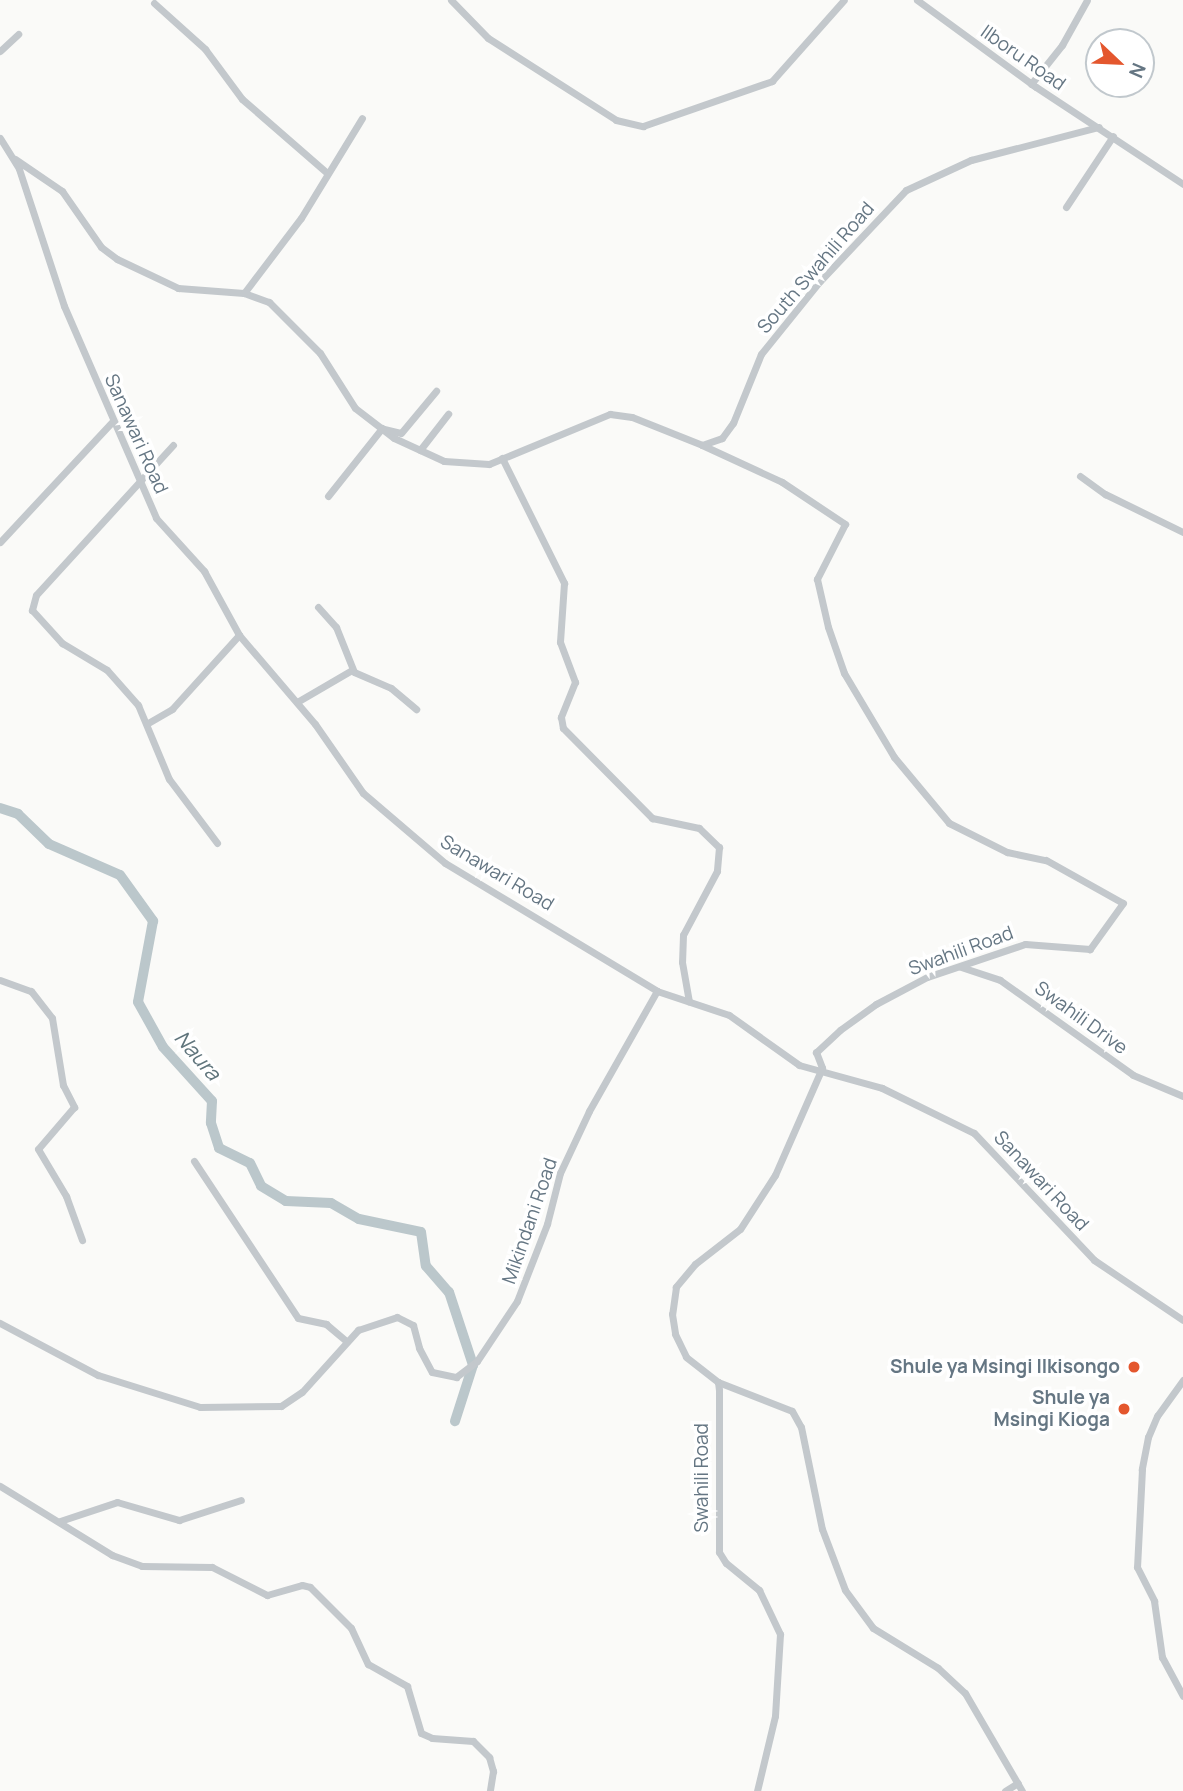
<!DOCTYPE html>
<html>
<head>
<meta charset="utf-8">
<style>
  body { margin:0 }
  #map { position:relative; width:1183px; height:1791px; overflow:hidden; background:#fafaf8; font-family:Manrope,sans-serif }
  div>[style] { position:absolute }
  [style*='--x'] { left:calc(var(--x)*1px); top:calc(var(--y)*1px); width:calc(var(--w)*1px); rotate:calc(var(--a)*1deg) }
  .river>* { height:10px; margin:-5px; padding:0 5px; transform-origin:5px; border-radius:5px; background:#bbc7cb }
  .minor>* { height:7px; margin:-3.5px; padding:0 3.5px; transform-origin:3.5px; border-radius:3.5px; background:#c3c8cc }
  .dots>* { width:19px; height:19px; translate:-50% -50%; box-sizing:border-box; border:4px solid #fff; border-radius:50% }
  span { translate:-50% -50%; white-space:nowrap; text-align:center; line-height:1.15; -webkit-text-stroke:7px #fff; paint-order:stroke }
  .street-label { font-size:19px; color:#657683 }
  .poi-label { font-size:19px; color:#657683; font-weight:700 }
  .right { translate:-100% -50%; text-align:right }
  .water-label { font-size:21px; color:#60757c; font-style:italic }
  .north { position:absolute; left:1085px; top:28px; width:70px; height:70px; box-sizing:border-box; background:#fff; border:2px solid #c1c8cd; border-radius:50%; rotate:113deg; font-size:19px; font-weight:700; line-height:28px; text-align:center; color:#657683 }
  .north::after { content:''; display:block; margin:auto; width:24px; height:32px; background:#e4572e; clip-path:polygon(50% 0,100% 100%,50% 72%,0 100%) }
</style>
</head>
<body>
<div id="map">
  <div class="river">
    <div style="--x:0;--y:808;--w:19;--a:18"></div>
    <div style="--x:18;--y:814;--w:43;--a:44.1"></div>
    <div style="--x:49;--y:844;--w:77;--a:23.6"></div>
    <div style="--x:120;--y:875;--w:57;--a:54.3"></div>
    <div style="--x:153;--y:921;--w:82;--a:100.5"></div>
    <div style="--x:138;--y:1002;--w:51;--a:60.9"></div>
    <div style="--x:163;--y:1047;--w:73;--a:47.8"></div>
    <div style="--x:212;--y:1101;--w:22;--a:93"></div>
    <div style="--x:211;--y:1123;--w:26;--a:72"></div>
    <div style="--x:219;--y:1148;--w:34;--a:26"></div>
    <div style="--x:250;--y:1163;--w:25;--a:64"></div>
    <div style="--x:261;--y:1186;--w:29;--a:31"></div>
    <div style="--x:286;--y:1201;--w:45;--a:2.5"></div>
    <div style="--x:331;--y:1203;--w:32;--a:30"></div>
    <div style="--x:359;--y:1219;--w:63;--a:11.8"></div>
    <div style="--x:421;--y:1232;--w:34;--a:82"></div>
    <div style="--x:426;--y:1266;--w:35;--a:49"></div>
    <div style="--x:449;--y:1292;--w:77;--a:71.8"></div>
    <div style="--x:473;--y:1365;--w:59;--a:107.8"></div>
  </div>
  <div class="minor">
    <div style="--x:451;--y:0;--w:53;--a:45.8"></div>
    <div style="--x:488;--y:38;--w:152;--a:32.6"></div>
    <div style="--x:616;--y:120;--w:28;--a:13"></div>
    <div style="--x:643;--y:126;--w:137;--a:-19.2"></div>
    <div style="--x:772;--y:81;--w:108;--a:-48.4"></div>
    <div style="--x:917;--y:0;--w:147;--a:36.2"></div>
    <div style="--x:1036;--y:87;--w:176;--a:33.4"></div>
    <div style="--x:154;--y:3;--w:69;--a:42"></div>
    <div style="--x:205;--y:49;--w:62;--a:53.5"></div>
    <div style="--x:242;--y:99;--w:111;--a:41"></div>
    <div style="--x:0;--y:51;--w:25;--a:-43"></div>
    <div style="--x:1031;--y:84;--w:50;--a:-51.5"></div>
    <div style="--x:1062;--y:45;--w:51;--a:-60.9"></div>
    <div style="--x:0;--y:138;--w:36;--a:58"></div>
    <div style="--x:19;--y:169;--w:144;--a:71.8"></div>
    <div style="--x:64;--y:306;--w:231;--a:66.5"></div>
    <div style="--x:156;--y:518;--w:72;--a:47.8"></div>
    <div style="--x:204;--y:571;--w:73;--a:61.3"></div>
    <div style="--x:239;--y:635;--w:117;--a:49.5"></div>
    <div style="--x:315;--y:724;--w:84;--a:55.2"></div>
    <div style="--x:363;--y:793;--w:108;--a:40.5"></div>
    <div style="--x:445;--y:863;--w:248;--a:31.1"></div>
    <div style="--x:657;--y:991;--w:76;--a:18.4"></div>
    <div style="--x:729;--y:1015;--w:86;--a:35.5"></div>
    <div style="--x:799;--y:1065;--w:86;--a:15.5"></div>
    <div style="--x:882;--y:1088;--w:102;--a:26.1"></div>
    <div style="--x:974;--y:1133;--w:175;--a:46.6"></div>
    <div style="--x:1094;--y:1260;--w:107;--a:34"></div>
    <div style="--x:15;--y:159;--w:57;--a:34.2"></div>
    <div style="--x:62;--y:191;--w:68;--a:55.1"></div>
    <div style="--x:101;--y:247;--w:20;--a:37"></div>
    <div style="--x:117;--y:259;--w:68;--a:25.4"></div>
    <div style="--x:178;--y:288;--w:66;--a:4.3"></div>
    <div style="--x:244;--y:293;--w:27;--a:20"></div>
    <div style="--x:269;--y:302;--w:72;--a:45"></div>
    <div style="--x:320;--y:353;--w:65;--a:57.5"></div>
    <div style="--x:355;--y:408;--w:49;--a:37.6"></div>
    <div style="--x:394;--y:438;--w:55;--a:24.7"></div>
    <div style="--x:444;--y:461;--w:45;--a:3.8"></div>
    <div style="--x:489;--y:464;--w:131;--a:-22.5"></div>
    <div style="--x:610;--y:414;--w:22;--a:8"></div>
    <div style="--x:632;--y:417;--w:75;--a:21.8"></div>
    <div style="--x:702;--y:445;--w:21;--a:-19"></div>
    <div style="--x:722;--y:438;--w:19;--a:-54"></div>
    <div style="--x:733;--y:423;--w:74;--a:-67.9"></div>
    <div style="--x:761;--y:354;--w:94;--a:-51.1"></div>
    <div style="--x:820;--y:281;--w:125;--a:-46.6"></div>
    <div style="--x:906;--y:190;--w:72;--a:-24.8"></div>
    <div style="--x:971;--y:160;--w:132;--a:-14.5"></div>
    <div style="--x:1066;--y:207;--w:85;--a:-56.5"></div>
    <div style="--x:244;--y:293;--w:94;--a:-52.8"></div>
    <div style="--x:301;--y:218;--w:117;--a:-58.6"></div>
    <div style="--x:384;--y:429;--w:17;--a:13"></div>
    <div style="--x:401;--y:433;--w:55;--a:-50.2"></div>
    <div style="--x:173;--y:445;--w:203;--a:132.4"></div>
    <div style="--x:36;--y:595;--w:16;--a:105"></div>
    <div style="--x:32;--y:610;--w:45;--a:47.7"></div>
    <div style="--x:62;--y:643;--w:52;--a:31"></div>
    <div style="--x:107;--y:670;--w:47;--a:48.5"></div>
    <div style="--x:138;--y:705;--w:80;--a:67.3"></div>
    <div style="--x:169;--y:779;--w:80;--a:53.1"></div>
    <div style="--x:702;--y:445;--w:88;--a:24.8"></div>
    <div style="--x:782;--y:482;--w:76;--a:33.7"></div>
    <div style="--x:845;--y:524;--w:62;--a:117"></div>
    <div style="--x:817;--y:579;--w:49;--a:77.1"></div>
    <div style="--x:828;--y:627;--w:49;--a:70.8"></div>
    <div style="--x:844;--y:673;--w:98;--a:59.2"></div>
    <div style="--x:894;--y:757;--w:86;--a:50.2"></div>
    <div style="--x:949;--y:823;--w:65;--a:26.6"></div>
    <div style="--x:1007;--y:852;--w:40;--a:12"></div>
    <div style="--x:1046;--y:860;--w:88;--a:29.2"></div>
    <div style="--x:1123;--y:903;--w:57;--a:125.7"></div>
    <div style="--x:1090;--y:949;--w:65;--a:-175.6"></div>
    <div style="--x:1025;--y:944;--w:103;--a:161.4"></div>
    <div style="--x:927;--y:977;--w:58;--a:152.1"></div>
    <div style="--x:876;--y:1004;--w:44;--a:144.2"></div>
    <div style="--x:840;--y:1030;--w:33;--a:137"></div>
    <div style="--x:816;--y:1052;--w:17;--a:69"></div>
    <div style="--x:822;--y:1068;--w:117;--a:113.7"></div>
    <div style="--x:775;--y:1175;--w:64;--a:122.9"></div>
    <div style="--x:740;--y:1229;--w:57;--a:142.1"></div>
    <div style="--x:695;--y:1264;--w:30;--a:130"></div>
    <div style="--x:676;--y:1287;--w:27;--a:98"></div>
    <div style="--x:672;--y:1314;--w:20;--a:81"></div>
    <div style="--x:675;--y:1334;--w:25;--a:64"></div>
    <div style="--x:686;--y:1357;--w:41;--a:38"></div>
    <div style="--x:718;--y:1382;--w:8;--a:83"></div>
    <div style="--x:719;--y:1390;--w:162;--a:90"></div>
    <div style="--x:719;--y:1552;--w:13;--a:58"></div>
    <div style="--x:726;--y:1563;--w:43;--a:39.3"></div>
    <div style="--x:759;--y:1590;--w:49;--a:64.5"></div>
    <div style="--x:780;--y:1634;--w:82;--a:93.5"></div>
    <div style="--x:775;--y:1716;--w:77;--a:103.5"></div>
    <div style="--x:420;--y:450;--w:46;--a:-52.1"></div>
    <div style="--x:502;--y:458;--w:140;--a:63.6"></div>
    <div style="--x:564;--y:583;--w:59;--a:93.9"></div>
    <div style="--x:560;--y:642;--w:43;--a:69.4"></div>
    <div style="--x:575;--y:682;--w:38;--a:112"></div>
    <div style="--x:561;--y:717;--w:11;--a:80"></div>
    <div style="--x:563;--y:728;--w:127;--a:45.3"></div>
    <div style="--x:652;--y:818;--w:48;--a:12"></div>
    <div style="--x:699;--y:828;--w:28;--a:44"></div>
    <div style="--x:719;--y:847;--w:24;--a:95"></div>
    <div style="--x:717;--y:871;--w:72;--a:118"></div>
    <div style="--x:683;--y:935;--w:27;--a:92"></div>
    <div style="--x:682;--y:962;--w:40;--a:80"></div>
    <div style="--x:1080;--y:476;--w:31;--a:36"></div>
    <div style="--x:1105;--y:494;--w:87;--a:26"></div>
    <div style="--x:328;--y:496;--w:87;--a:-51.5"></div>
    <div style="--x:0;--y:542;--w:164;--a:-47"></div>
    <div style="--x:318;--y:607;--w:27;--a:48"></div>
    <div style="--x:336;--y:627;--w:48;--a:68.2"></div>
    <div style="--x:354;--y:672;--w:40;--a:23.4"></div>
    <div style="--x:391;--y:688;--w:33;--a:40"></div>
    <div style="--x:297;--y:702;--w:64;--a:-30.2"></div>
    <div style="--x:148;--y:723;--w:28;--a:-30"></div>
    <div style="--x:172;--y:709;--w:100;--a:-47.8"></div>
    <div style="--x:961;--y:967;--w:41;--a:18.4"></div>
    <div style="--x:1000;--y:980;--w:163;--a:35.5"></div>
    <div style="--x:1133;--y:1075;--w:54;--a:22.8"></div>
    <div style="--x:0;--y:980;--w:33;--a:20"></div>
    <div style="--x:31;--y:991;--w:34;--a:52"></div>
    <div style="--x:52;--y:1018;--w:68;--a:80.7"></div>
    <div style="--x:63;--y:1085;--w:25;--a:63"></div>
    <div style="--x:74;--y:1107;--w:55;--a:130.6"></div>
    <div style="--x:38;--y:1149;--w:55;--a:59.2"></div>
    <div style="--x:66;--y:1196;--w:47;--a:70"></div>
    <div style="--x:194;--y:1161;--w:188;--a:56.5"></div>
    <div style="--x:298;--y:1318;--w:29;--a:12"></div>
    <div style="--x:326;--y:1324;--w:25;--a:40"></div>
    <div style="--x:0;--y:1323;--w:111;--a:28"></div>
    <div style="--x:98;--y:1375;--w:107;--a:17.4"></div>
    <div style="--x:200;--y:1407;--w:81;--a:-0.7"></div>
    <div style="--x:281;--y:1406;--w:25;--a:-34"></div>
    <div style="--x:302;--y:1392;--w:84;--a:-47.9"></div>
    <div style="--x:358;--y:1330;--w:41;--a:-18.4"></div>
    <div style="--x:397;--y:1317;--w:18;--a:27"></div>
    <div style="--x:413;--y:1325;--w:24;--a:75"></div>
    <div style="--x:419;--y:1348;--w:27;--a:62"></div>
    <div style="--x:432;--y:1372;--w:25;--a:12"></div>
    <div style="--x:456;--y:1377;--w:26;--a:-37"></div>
    <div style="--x:477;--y:1361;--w:72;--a:-56.3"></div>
    <div style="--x:517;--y:1301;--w:83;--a:-68.7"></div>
    <div style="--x:547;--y:1224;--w:53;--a:-75.7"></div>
    <div style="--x:560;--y:1173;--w:68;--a:-64.9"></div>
    <div style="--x:589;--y:1111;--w:138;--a:-60.5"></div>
    <div style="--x:1183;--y:1380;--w:44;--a:125.8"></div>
    <div style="--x:1157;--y:1416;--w:23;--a:113"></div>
    <div style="--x:1148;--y:1437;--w:33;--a:101"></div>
    <div style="--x:1142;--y:1469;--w:98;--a:92.9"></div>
    <div style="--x:1137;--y:1567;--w:38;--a:63"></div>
    <div style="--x:1154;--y:1601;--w:57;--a:81.9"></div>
    <div style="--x:1162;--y:1657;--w:44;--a:61.7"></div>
    <div style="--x:718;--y:1382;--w:79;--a:21.4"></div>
    <div style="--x:792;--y:1411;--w:18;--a:61"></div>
    <div style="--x:801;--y:1427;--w:104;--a:78.4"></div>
    <div style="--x:822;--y:1529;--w:65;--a:69.3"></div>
    <div style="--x:845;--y:1590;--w:47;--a:53.6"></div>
    <div style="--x:873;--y:1628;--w:76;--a:31.6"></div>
    <div style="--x:938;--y:1668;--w:37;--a:43"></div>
    <div style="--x:965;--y:1693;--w:113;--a:59.8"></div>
    <div style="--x:0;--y:1486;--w:132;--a:31.6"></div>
    <div style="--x:112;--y:1555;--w:32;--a:20"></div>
    <div style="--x:142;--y:1566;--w:70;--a:0.8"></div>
    <div style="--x:212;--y:1567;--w:62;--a:27"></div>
    <div style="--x:267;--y:1595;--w:36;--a:-16"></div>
    <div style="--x:302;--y:1585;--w:8;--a:14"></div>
    <div style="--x:310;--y:1587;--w:58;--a:45"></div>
    <div style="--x:351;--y:1628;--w:40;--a:65"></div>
    <div style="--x:368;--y:1664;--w:45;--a:29.4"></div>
    <div style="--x:407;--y:1686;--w:49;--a:73.4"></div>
    <div style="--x:421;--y:1733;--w:12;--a:24"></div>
    <div style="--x:432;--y:1738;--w:41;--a:4.2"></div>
    <div style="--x:473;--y:1741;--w:23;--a:45"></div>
    <div style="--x:489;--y:1757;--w:15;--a:74"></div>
    <div style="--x:493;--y:1771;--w:20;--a:99"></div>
    <div style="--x:60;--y:1521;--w:60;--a:-18.4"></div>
    <div style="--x:117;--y:1502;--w:65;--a:16.2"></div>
    <div style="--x:179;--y:1520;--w:65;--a:-17.9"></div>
    <div style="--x:1005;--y:1791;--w:15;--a:-32"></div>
  </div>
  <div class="dots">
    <div style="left:1134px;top:1367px;background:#e4572e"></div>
    <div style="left:1124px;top:1409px;background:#e4572e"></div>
  </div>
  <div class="street-label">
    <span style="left:1023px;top:58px;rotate:35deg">Ilboru Road</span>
    <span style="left:816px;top:268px;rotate:-49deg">South Swahili Road</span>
    <span style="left:136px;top:434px;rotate:66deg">Sanawari Road</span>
    <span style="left:497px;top:873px;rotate:31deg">Sanawari Road</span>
    <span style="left:961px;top:951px;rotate:-20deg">Swahili Road</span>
    <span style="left:1081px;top:1018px;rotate:36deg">Swahili Drive</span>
    <span style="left:1041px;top:1181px;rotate:47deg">Sanawari Road</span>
    <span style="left:530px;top:1221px;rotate:-71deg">Mikindani Road</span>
    <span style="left:702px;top:1478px;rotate:-90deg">Swahili Road</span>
  </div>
  <div class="poi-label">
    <span class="right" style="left:1120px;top:1367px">Shule ya Msingi Ilkisongo</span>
    <span class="right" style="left:1110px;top:1409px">Shule ya<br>Msingi Kioga</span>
  </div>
  <div class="water-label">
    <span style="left:198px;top:1055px;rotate:49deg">Naura</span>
  </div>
  <div class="north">N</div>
</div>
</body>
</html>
